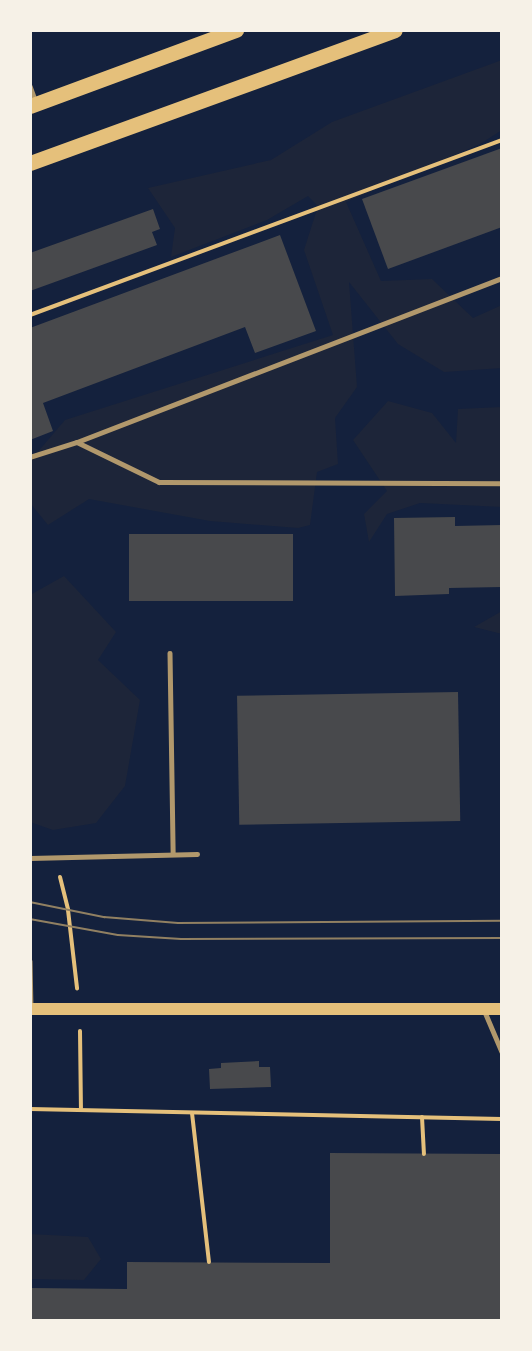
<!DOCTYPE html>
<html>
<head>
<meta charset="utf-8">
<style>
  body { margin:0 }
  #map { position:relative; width:532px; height:1351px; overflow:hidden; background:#14213d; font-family:"Alegreya Sans",sans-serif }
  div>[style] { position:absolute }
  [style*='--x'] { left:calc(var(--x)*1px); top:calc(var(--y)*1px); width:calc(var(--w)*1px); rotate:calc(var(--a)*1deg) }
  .green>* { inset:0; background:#1d2539 }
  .building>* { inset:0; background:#48494c; transform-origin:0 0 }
  .path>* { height:4px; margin:-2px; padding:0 2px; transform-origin:2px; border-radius:2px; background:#e5c07b }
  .service>* { height:4.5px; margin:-2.25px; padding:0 2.25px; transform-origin:2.25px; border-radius:2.25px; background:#b1986c }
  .secondary>* { height:12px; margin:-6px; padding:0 6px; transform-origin:6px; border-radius:6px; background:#e5c07b }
  .primary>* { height:15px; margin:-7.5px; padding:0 7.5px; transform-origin:7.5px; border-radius:7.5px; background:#e5c07b }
  .tram>* { height:1.5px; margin:-0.75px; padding:0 0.75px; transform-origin:0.75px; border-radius:0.75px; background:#918062 }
  span { translate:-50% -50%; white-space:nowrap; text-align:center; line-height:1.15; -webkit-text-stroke:6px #f6f1e7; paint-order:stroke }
  .frame { position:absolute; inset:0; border:32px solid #f6f1e7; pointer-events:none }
</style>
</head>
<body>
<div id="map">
  <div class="green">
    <div style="clip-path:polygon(502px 60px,502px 130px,480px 144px,346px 202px,381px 281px,432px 279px,473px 318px,502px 305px,502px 368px,444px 372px,398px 344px,349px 282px,357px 387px,335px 418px,338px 464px,317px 472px,310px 525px,298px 528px,210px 521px,89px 499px,48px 525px,30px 503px,30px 461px,65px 420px,333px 335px,304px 250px,318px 206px,308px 196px,267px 220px,171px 257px,175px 228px,148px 188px,271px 160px,332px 122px)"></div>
    <div style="clip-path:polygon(388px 401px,432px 413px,456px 443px,458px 409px,502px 407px,502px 507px,420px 503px,387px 514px,369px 542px,364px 514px,387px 491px,353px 440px)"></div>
    <div style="clip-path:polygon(64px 576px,116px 632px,98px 660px,140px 700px,125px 786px,96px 823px,53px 830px,30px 822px,30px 595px)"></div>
    <div style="clip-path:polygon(502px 611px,502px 634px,474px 627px)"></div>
    <div style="clip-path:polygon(30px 1234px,88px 1237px,101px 1259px,84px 1280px,31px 1279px)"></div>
  </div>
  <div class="building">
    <div style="clip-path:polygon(502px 148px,502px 227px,388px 269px,362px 199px)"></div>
    <div style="clip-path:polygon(153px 209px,160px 229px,152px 232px,157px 245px,30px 291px,30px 253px)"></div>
    <div style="clip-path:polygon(280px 235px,316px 331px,255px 353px,245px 327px,43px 403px,53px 431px,30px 440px,30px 328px)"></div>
    <div style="clip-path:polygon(455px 517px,455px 526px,502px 525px,502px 587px,449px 588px,449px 594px,395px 596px,394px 518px)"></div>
    <div style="left:129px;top:534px;width:164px;height:67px"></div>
    <div style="left:458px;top:692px;width:129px;height:221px;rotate:89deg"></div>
    <div style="clip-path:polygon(259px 1061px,259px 1067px,270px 1067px,271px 1087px,210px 1089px,209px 1069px,221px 1068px,221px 1063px)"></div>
    <div style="clip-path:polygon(330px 1153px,502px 1154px,502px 1321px,30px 1321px,30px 1288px,127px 1289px,127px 1262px,330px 1263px)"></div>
  </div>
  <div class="path">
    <div style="--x:30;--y:315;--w:503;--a:-20.34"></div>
    <div style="--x:60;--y:877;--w:34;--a:76"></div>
    <div style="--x:68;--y:910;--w:79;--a:83.4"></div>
    <div style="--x:80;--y:1031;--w:77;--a:89.3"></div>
    <div style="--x:30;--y:1109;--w:472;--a:1.2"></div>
    <div style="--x:192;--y:1113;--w:150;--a:83.5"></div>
    <div style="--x:422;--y:1117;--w:37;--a:87"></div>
  </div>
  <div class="service">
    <div style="--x:30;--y:86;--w:15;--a:70"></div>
    <div style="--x:77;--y:442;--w:456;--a:-21.1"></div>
    <div style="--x:30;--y:457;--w:49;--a:-17.7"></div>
    <div style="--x:77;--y:442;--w:91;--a:26"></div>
    <div style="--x:159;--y:482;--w:343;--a:0.2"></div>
    <div style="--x:170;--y:653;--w:201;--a:89.1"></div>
    <div style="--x:30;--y:858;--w:167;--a:-1.4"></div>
    <div style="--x:30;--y:961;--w:46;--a:88.8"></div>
    <div style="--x:485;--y:1012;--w:43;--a:67"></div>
  </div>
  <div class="secondary">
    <div style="--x:30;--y:1009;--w:472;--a:0"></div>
  </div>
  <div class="primary">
    <div style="--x:30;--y:106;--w:220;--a:-20.3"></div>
    <div style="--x:30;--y:163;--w:388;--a:-20"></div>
  </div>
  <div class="tram">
    <div style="--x:30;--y:902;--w:76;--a:11.5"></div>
    <div style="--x:104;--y:917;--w:74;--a:4.6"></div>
    <div style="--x:178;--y:923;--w:324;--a:-0.4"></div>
    <div style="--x:30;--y:919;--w:89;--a:10.3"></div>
    <div style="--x:118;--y:935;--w:63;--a:3.6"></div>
    <div style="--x:181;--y:939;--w:321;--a:-0.2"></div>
  </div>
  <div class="frame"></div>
</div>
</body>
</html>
